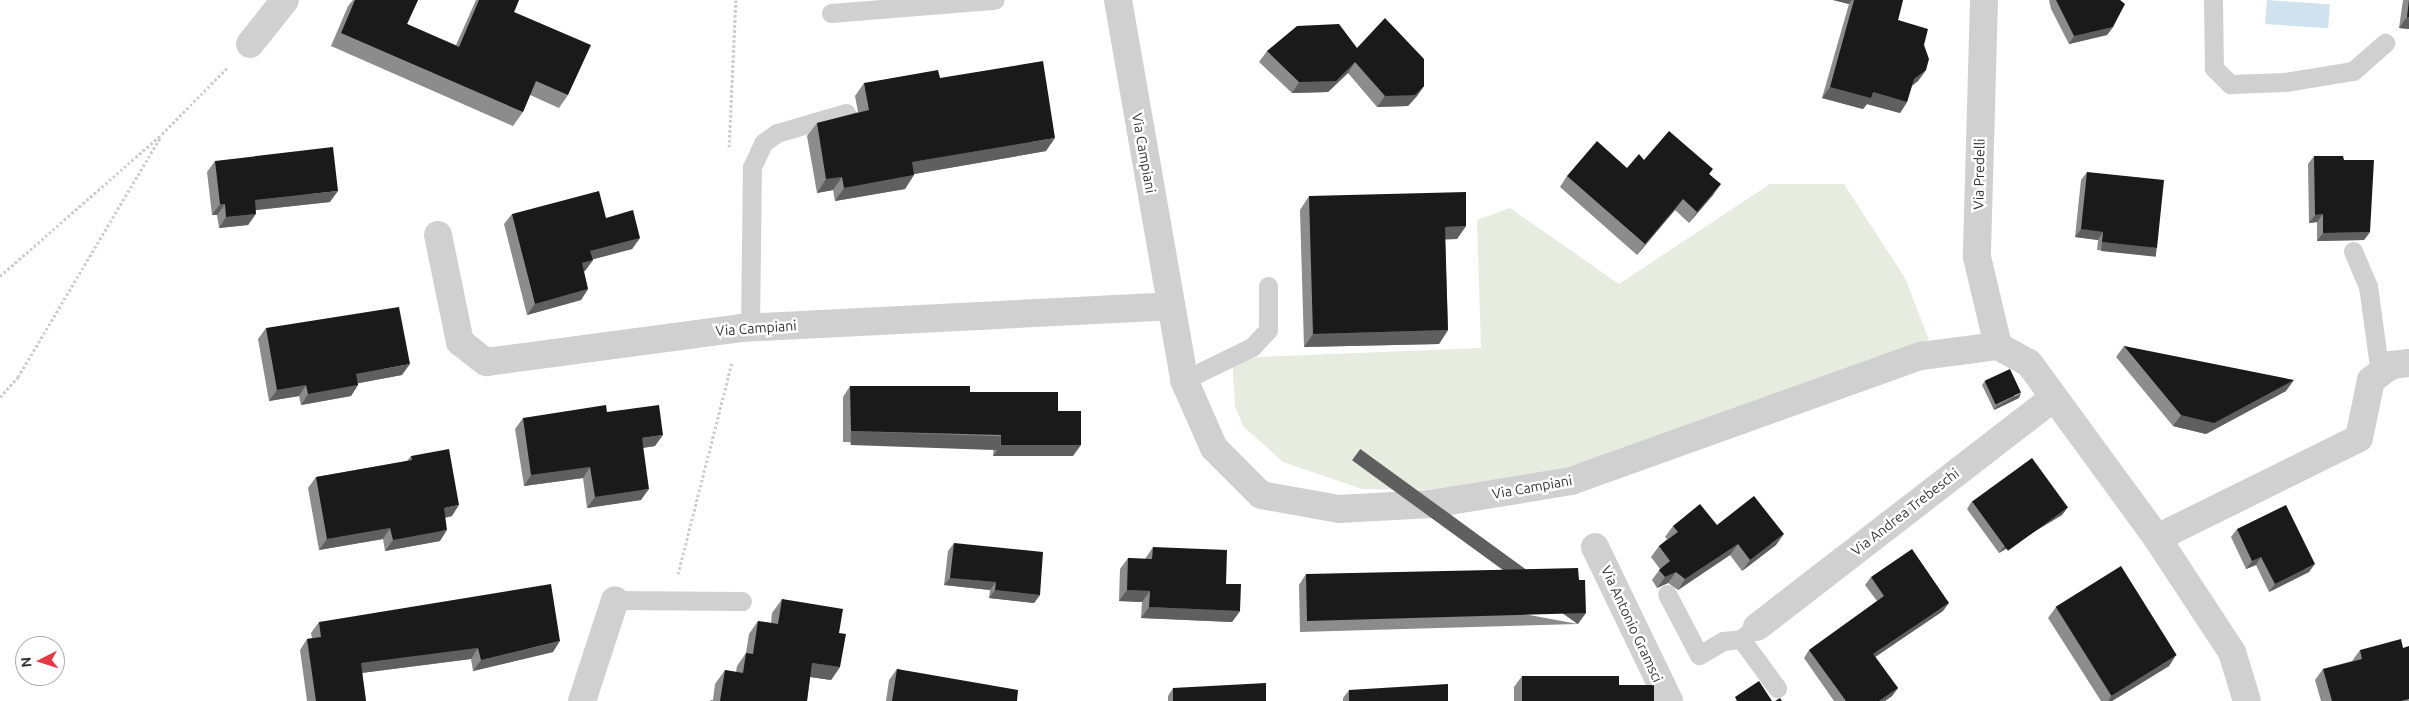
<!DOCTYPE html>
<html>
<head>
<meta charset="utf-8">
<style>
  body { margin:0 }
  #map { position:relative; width:2409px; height:701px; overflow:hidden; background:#fff; font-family:Ubuntu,sans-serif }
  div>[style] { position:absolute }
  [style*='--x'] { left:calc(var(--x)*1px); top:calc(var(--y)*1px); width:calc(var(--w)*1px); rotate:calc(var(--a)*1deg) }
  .green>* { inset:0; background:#e6ecdf }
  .water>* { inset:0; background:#cfe2ee; transform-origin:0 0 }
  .path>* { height:3px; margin-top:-1.5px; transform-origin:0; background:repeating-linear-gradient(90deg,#cdcdcd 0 2.5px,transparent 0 5px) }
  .lane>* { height:19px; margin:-9.5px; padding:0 9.5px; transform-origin:9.5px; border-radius:9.5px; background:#d0d0d0 }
  .street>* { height:28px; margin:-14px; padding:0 14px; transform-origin:14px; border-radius:14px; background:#d0d0d0 }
  .wall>* { inset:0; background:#8c8c8c }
  .shaded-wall>* { inset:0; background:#5f5f5f; transform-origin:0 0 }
  .building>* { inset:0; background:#1a1a1a; transform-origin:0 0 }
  span { translate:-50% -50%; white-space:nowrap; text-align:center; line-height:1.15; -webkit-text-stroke:5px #fff; paint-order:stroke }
  .street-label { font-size:14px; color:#333 }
  .north { position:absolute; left:15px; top:636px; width:50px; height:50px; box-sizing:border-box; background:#fff; border:1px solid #adadad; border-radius:50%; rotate:265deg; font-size:14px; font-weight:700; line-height:20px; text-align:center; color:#333 }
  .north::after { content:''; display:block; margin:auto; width:18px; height:22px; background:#e63946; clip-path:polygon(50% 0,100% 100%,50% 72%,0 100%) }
</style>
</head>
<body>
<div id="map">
  <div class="green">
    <div style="clip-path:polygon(1770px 184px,1844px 184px,1905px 278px,1929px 340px,1585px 463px,1469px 490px,1362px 489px,1283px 462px,1243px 426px,1235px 406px,1232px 358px,1481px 348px,1477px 220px,1510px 208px,1619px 284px)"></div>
  </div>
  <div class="water">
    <div style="left:2267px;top:0;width:63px;height:24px;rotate:4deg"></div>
  </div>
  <div class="path">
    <div style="--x:729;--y:147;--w:147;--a:-87.3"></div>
    <div style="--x:0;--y:276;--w:215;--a:-41.2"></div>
    <div style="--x:162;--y:134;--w:94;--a:-45.4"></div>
    <div style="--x:0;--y:397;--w:27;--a:-48"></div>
    <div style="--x:18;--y:377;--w:280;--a:-59.3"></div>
    <div style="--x:678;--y:574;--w:219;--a:-75.7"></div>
  </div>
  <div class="lane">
    <div style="--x:2213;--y:0;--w:68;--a:89.2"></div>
    <div style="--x:2214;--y:68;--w:23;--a:45"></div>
    <div style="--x:2230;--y:84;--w:55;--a:-2.1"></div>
    <div style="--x:2285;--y:82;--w:69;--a:-9.2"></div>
    <div style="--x:2353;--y:71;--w:43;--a:-41.2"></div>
    <div style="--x:831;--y:13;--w:164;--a:-4.6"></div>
    <div style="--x:2353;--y:251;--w:38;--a:67"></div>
    <div style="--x:2368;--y:286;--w:89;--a:82.2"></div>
    <div style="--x:750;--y:327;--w:160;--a:-89.3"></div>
    <div style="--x:752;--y:167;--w:26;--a:-65"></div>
    <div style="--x:763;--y:143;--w:17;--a:-36"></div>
    <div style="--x:777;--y:133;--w:72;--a:-16.2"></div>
    <div style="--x:1184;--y:380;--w:76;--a:-25.9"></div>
    <div style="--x:1252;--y:347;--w:23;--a:-47"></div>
    <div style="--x:1268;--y:330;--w:44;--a:-90"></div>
    <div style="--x:1667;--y:594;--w:69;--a:62.3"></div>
    <div style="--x:1699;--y:655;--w:28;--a:-30"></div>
    <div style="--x:1723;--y:641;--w:18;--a:-6"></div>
    <div style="--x:615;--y:600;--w:127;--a:0.5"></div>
    <div style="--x:1751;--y:631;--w:13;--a:141"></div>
    <div style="--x:1741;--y:639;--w:61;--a:53.7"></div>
  </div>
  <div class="street">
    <div style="--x:1118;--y:0;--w:386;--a:80.1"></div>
    <div style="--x:1184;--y:380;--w:74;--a:66.2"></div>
    <div style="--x:1214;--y:448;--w:66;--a:45"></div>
    <div style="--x:1261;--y:495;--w:79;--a:10.2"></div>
    <div style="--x:1339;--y:509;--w:92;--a:-3.1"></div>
    <div style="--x:1431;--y:504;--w:142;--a:-9.3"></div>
    <div style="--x:1571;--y:481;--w:372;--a:-19.7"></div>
    <div style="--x:1921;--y:356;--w:78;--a:-7.4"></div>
    <div style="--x:1984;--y:0;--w:257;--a:91.6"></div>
    <div style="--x:1977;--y:257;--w:91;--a:76.7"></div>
    <div style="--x:250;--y:44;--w:56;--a:-51.5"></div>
    <div style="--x:438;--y:235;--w:109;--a:78.4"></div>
    <div style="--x:460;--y:342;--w:33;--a:38"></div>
    <div style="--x:486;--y:362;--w:257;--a:-7.6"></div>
    <div style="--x:741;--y:328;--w:430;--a:-2.9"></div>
    <div style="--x:1998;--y:346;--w:35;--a:29"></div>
    <div style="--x:2029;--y:363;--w:217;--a:53.8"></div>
    <div style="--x:2157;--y:538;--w:136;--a:56.7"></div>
    <div style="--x:2232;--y:652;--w:51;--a:73"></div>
    <div style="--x:2157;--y:538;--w:225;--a:-26.3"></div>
    <div style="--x:2359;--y:438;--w:59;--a:-78.3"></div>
    <div style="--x:2371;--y:380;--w:26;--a:-36"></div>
    <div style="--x:2392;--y:365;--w:17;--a:-7"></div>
    <div style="--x:1595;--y:547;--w:171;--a:64.3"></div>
    <div style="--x:1757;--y:627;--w:374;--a:-37.7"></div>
    <div style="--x:582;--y:701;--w:106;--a:-71.9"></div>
  </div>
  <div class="wall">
    <div style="clip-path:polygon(353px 0,418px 0,407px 24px,456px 45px,476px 0,519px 0,514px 12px,568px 95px,559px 108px,530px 95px,523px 112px,513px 126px,331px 46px,348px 6px)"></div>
    <div style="clip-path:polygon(1833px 0,1903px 0,1898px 20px,1924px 45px,1926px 70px,1918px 81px,1912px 86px,1907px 102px,1900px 113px,1867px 104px,1863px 109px,1822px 98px,1849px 4px)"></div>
    <div style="clip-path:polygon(2049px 0,2120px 0,2113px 27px,2107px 35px,2069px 44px,2051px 9px)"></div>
    <div style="clip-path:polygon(2403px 0,2409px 0,2409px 29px,2399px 28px)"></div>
    <div style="clip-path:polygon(1357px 48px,1424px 86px,1417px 96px,1408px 106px,1377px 107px,1348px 73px,1328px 92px,1292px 93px,1259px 62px,1267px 51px)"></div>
    <div style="clip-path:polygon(940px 78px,1046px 151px,914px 174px,905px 189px,835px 201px,833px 190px,817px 193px,807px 136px,817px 123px,858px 112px,855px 96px,864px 83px)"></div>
    <div style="clip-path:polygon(2314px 156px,2344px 160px,2370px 232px,2364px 240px,2317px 241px,2317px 222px,2309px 223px,2308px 164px)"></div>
    <div style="clip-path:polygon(1644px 160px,1710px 174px,1713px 195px,1689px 223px,1675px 210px,1637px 255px,1560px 187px,1567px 176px,1627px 168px)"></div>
    <div style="clip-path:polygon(215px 161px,330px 202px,256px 210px,248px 225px,219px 228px,217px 215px,212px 215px,207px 172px)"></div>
    <div style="clip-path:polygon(2087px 172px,2152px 256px,2097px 250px,2098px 240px,2075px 237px,2081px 180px)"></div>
    <div style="clip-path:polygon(1309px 196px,1466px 226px,1457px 239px,1445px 239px,1448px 330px,1439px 344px,1304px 347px,1300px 210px)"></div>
    <div style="clip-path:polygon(512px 214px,606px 218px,640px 238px,632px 249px,593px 259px,593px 260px,585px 271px,584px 272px,588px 289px,581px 300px,527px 315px,504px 224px)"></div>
    <div style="clip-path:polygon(266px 328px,402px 375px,358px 383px,358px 385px,351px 396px,301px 405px,299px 396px,269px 401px,258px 339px)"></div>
    <div style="clip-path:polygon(2124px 346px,2286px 391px,2206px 434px,2173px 426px,2116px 357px)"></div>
    <div style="clip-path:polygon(1985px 381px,2019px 398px,1994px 410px,1982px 385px)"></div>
    <div style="clip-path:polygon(850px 386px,970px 392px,1058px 411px,1073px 456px,993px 456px,994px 446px,843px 442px,843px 397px)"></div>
    <div style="clip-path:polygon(607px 412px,655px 446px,643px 448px,641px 500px,587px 508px,583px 478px,524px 486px,515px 429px,523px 418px)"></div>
    <div style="clip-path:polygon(411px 456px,452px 516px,445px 518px,440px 541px,385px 551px,383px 539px,319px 550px,308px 488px,316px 477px,407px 461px)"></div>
    <div style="clip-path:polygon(1972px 501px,2068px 507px,2062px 515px,1999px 553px,1967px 509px)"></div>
    <div style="clip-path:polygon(1717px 525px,1776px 545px,1742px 571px,1730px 555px,1678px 590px,1668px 583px,1657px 588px,1652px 580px,1660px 569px,1651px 557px,1659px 546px,1667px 539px,1665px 537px,1673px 526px)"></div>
    <div style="clip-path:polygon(2237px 529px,2309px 572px,2269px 592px,2256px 565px,2246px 569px,2231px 537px)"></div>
    <div style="clip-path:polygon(954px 543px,1040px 595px,1034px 603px,989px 598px,990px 590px,944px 585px,948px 551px)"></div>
    <div style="clip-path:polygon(1153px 547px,1226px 584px,1240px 611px,1232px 622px,1141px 618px,1142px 602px,1119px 601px,1120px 569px,1128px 558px,1145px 559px)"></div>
    <div style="clip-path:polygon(1306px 574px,1578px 624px,1300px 632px,1299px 585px)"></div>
    <div style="clip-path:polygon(1871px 577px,1943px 611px,1875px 656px,1898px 688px,1892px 696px,1885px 701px,1834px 701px,1804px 658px,1809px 650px,1877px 601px,1865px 585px)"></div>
    <div style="clip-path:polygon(782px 599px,839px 633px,840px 667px,831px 680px,810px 677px,807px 701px,710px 701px,711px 700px,713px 700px,715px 684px,725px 670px,736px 672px,737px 666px,746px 653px,749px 634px,758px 621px,771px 623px,772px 613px)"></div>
    <div style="clip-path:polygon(2056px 607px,2176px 655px,2169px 666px,2112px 701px,2101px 701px,2048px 618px)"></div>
    <div style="clip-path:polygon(319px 622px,553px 652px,473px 671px,471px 659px,362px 673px,366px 701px,307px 701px,300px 650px,307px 639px,312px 638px,311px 633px)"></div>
    <div style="clip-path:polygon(2403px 648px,2409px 701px,2321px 701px,2315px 680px,2323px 669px,2352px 661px,2360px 650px)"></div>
    <div style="clip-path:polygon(897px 669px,1017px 701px,886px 701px,889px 680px)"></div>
    <div style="clip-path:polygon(1522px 676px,1619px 685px,1654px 701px,1514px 701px,1514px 687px)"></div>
    <div style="clip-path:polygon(1173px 688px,1266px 701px,1168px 701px,1168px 696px)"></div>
    <div style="clip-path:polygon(1349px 690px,1448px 701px,1343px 701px,1343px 698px)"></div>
  </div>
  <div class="shaded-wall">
    <div style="clip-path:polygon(1833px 0,1852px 0,1849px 4px)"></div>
    <div style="clip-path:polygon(2407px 17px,2409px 17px,2409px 29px,2399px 28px)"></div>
    <div style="clip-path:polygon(2113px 27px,2107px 35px,2069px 44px,2074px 36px)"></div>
    <div style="clip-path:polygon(1355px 62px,1348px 73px,1328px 92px,1292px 93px,1299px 82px)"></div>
    <div style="clip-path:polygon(1926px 70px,1918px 81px,1906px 90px,1914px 79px)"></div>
    <div style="clip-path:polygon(1424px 86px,1417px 96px,1408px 106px,1377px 107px,1385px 96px)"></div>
    <div style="clip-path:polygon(1830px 87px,1873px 92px,1907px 102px,1900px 113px,1867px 104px,1863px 109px,1822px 98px)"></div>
    <div style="clip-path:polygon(1055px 138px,1046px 151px,903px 176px,912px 162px)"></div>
    <div style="clip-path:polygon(914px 175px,905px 189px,835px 201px,844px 188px)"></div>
    <div style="clip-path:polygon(842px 177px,833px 190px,817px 193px,826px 179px)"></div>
    <div style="clip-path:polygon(1721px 184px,1713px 195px,1689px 223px,1697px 212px)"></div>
    <div style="clip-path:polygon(338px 191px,330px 202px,247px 211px,255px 200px)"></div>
    <div style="clip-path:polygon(1683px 199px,1675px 210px,1637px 255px,1645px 244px)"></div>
    <div style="clip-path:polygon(220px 204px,225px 204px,217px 215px,212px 215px)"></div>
    <div style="clip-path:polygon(256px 214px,248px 225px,219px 228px,226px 217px)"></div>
    <div style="clip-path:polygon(2323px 214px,2317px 222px,2309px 223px,2315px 215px)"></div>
    <div style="clip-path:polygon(1466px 226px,1457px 239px,1436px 240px,1445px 227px)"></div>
    <div style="clip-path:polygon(2081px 229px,2103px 232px,2098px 240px,2075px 237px)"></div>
    <div style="clip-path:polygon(2370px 232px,2364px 240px,2317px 241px,2323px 233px)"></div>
    <div style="clip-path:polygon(640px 238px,632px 249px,583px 262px,590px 251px)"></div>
    <div style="left:2102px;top:242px;width:55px;height:9px;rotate:6deg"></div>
    <div style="clip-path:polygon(593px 260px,585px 271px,574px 274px,582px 263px)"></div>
    <div style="clip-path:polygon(588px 289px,581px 300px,527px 315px,535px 304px)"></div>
    <div style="clip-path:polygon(1448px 330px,1439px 344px,1304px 347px,1313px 334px)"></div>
    <div style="clip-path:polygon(410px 364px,402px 375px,349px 385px,356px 374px)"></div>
    <div style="clip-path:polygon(2294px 380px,2286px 391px,2206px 434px,2173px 426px,2181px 415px)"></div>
    <div style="clip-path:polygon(306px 385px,299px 396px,269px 401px,277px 390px)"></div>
    <div style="clip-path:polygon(358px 385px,351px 396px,301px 405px,308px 394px)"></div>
    <div style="clip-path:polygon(2021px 393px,2019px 398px,1994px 410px,1997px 406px)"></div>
    <div style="left:851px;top:431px;width:150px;height:14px;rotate:2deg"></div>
    <div style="clip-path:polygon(663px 435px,655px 446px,634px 449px,642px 438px)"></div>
    <div style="clip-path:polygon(1001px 445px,1081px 445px,1073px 456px,993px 456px)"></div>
    <div style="clip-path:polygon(590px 467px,583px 478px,524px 486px,531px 475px)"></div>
    <div style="clip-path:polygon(649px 489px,641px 500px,587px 508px,595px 497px)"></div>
    <div style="clip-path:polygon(459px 505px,452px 516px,436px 519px,444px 508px)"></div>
    <div style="clip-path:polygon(2068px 507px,2062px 515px,1999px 553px,2005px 545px)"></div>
    <div style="clip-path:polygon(390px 528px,383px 539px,319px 550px,327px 539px)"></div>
    <div style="clip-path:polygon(447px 530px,440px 541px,385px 551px,393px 540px)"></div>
    <div style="clip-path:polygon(1784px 534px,1776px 545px,1742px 571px,1750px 560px)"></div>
    <div style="clip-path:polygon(1738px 544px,1730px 555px,1678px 590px,1685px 579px)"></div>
    <div style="clip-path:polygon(2261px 557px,2256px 565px,2246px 569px,2252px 561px)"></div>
    <div style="clip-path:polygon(2315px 564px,2309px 572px,2269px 592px,2275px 584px)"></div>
    <div style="clip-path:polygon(1676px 572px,1668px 583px,1657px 588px,1665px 577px)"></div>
    <div style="clip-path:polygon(950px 578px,996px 582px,990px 590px,944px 585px)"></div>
    <div style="clip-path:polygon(995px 590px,1040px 595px,1034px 603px,989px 598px)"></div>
    <div style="clip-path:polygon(1127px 590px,1150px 591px,1142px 602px,1119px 601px)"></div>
    <div style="clip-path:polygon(1949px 603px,1943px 611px,1868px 662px,1873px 654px)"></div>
    <div style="clip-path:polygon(1149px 607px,1240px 611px,1232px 622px,1141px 618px)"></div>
    <div style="left:1586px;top:613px;width:14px;height:279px;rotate:126deg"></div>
    <div style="clip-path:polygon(560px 641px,553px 652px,473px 671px,481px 660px)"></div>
    <div style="clip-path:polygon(478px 648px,471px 659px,353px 674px,361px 663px)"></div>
    <div style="clip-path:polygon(2176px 655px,2169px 666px,2112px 701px,2108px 701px,2112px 695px)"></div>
    <div style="clip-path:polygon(812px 663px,840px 667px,831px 680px,803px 676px)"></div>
    <div style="clip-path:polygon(1898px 688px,1892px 696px,1885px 701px,1879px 701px)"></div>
  </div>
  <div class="building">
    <div style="clip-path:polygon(355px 0,418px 0,407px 24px,459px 47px,479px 0,519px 0,514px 12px,591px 45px,568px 95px,536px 81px,523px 112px,341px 33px)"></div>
    <div style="clip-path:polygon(1854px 0,1903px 0,1898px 20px,1928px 29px,1924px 45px,1929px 59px,1926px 70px,1914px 79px,1907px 102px,1873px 92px,1871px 98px,1830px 87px)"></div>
    <div style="clip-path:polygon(2056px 0,2120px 0,2125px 4px,2113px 27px,2074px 36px)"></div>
    <div style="clip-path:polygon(2409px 0,2409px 17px,2407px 17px)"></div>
    <div style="clip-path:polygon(1385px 18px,1424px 59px,1424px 86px,1415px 95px,1385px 96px,1355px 62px,1336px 81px,1299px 82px,1267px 51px,1297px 26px,1339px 24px,1357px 48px)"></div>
    <div style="clip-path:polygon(1043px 61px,1055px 138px,912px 162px,914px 175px,844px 188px,842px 177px,826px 179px,817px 123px,869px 110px,864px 83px,938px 70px,940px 78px)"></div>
    <div style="clip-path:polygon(1669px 131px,1713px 169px,1709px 174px,1721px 184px,1697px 212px,1683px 199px,1645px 244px,1567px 176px,1597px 141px,1627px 168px,1639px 154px,1644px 160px)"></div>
    <div style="clip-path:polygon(333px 147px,338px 191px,255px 200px,256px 214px,226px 217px,225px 204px,220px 204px,215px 161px)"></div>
    <div style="clip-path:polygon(2314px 156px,2343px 156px,2344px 160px,2374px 160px,2370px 232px,2323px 233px,2323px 214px,2315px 215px)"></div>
    <div style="clip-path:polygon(2087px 172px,2164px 180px,2157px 248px,2102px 242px,2103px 232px,2081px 229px)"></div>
    <div style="clip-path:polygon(599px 191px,606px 218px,633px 210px,640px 238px,590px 251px,593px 260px,582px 263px,588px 289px,535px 304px,512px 214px)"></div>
    <div style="clip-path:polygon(1466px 192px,1466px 226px,1445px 227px,1448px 330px,1313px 334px,1309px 196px)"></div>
    <div style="clip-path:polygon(399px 307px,410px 364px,356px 374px,358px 385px,308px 394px,306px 385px,277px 390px,266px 328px)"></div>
    <div style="clip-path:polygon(2124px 346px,2294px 380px,2214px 423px,2181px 415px)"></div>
    <div style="left:2010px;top:369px;width:26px;height:28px;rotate:65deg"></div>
    <div style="clip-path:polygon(850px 386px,970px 386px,970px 392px,1058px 392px,1058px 411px,1081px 411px,1081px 445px,1001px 445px,1001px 435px,851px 431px)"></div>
    <div style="clip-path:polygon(606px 405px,607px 412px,659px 405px,663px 435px,642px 438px,649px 489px,595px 497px,590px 467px,531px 475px,523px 418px)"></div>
    <div style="clip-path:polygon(449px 449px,459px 505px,444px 508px,447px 530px,393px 540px,390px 528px,327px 539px,316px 477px,412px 460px,411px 456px)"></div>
    <div style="left:2032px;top:458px;width:61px;height:74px;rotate:54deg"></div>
    <div style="clip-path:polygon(1754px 496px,1784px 534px,1750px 560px,1738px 544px,1685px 579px,1676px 572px,1665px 577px,1659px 570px,1670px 561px,1659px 546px,1678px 532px,1673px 526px,1700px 504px,1717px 525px)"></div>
    <div style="clip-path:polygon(2286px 505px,2315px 564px,2275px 584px,2261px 557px,2252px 561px,2237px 529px)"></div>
    <div style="clip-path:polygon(954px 543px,1043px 552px,1040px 595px,995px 590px,996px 582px,950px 578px)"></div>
    <div style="clip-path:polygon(1153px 547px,1227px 550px,1226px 584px,1241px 584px,1240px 611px,1149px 607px,1150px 591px,1127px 590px,1128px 558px,1152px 559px)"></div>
    <div style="clip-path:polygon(1912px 549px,1949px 603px,1873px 654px,1898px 688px,1879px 701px,1846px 701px,1809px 650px,1884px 596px,1871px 577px)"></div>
    <div style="left:2121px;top:566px;width:105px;height:77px;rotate:58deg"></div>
    <div style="clip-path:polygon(1578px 568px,1579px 580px,1585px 580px,1586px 613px,1307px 621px,1306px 574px)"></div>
    <div style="clip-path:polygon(551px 584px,560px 641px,481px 660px,478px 648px,361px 663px,366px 701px,316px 701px,307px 639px,321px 637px,319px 622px)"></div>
    <div style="clip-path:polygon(782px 599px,843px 609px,839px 633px,846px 634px,840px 667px,812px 663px,807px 701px,720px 701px,725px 670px,743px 673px,746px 653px,753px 654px,758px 621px,778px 624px)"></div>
    <div style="clip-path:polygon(2401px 639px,2403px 648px,2409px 646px,2409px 699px,2401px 701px,2332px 701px,2323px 669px,2362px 659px,2360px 650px)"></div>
    <div style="clip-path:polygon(897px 669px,1018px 690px,1017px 701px,892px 701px)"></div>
    <div style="clip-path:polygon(1522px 676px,1619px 676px,1619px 685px,1654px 685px,1654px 701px,1522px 701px)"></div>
    <div style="clip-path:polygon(1759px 681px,1772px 701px,1737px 701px,1735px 697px)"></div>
    <div style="clip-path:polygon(1266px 683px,1266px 701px,1173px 701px,1173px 688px)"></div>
    <div style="clip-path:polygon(1448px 684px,1448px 701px,1349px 701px,1349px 690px)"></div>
    <div style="clip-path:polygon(1780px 698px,1782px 701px,1775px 701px)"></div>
  </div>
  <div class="street-label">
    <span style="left:1144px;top:153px;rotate:80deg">Via Campiani</span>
    <span style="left:1979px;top:174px;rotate:-89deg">Via Predelli</span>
    <span style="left:756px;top:328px;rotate:-4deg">Via Campiani</span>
    <span style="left:1532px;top:487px;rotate:-10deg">Via Campiani</span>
    <span style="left:1905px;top:512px;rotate:-38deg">Via Andrea Trebeschi</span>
    <span style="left:1632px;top:624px;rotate:65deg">Via Antonio Gramsci</span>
  </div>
  <div class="north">N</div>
</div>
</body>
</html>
